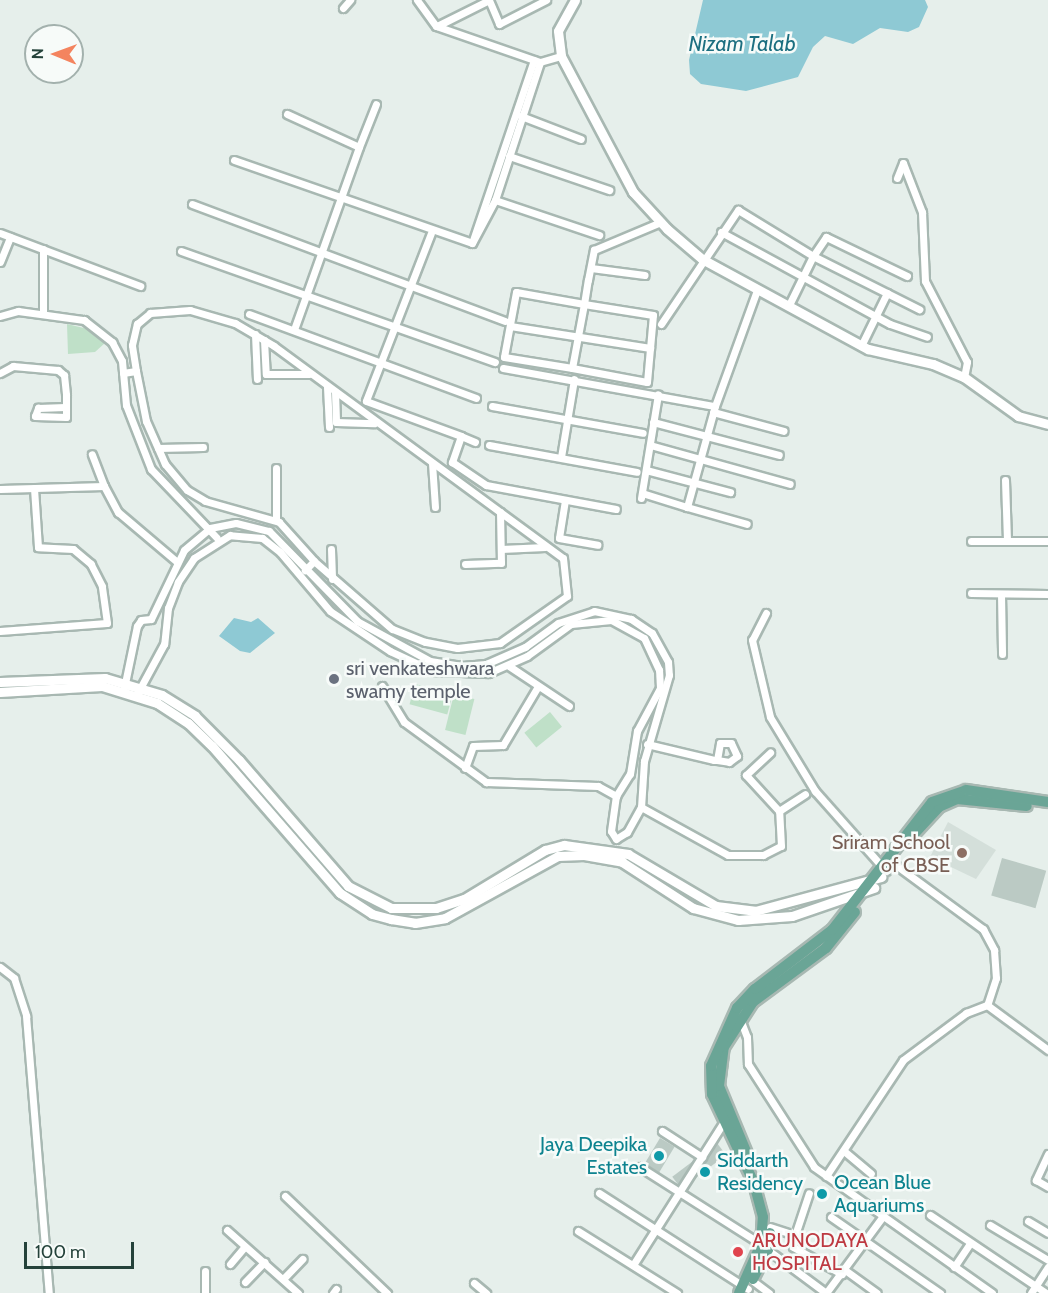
<!DOCTYPE html>
<html>
<head>
<meta charset="utf-8">
<style>
  body { margin:0 }
  #map { position:relative; width:1048px; height:1293px; overflow:hidden; background:#e6efeb; font-family:Cabin,sans-serif }
  div>[style] { position:absolute }
  [style*='--x'] { left:calc(var(--x)*1px); top:calc(var(--y)*1px); width:calc(var(--w)*1px); rotate:calc(var(--a)*1deg) }
  .built>* { inset:0; background:#d4dfda }
  .green>* { inset:0; background:#bfe0c8; transform-origin:0 0 }
  .water>* { inset:0; background:#8ec9d4 }
  .building>* { inset:0; background:#bbcac4; transform-origin:0 0 }
  .roads { filter:drop-shadow(2px 0 #a8b8b2) drop-shadow(-2px 0 #a8b8b2) drop-shadow(0 2px #a8b8b2) drop-shadow(0 -2px #a8b8b2) }
  .street>* { height:7px; margin:-3.5px; padding:0 3.5px; transform-origin:3.5px; border-radius:3.5px; background:#fff }
  .secondary>* { height:9px; margin:-4.5px; padding:0 4.5px; transform-origin:4.5px; border-radius:4.5px; background:#fff }
  .primary>* { height:10px; margin:-5px; padding:0 5px; transform-origin:5px; border-radius:5px; background:#6aa596 }
  .dots>* { width:16px; height:16px; translate:-50% -50%; box-sizing:border-box; border:3px solid #f7fbf9; border-radius:50% }
  span { translate:-50% -50%; white-space:nowrap; text-align:center; line-height:1.15; -webkit-text-stroke:5px #f7fbf9; paint-order:stroke }
  .worship-label { font-size:20px; color:#5b616d }
  .left { translate:0 -50%; text-align:left }
  .education-label { font-size:20px; color:#785e54 }
  .right { translate:-100% -50%; text-align:right }
  .culture-label { font-size:20px; color:#0d838f }
  .health-label { font-size:20px; color:#be3a42 }
  .water-label { font-size:21px; color:#1c6f80; font-style:italic }
  .north { position:absolute; left:24px; top:24px; width:60px; height:60px; box-sizing:border-box; background:#f7fbf9; border:2px solid #a3b1ad; border-radius:50%; rotate:271deg; font-size:16px; font-weight:700; line-height:24px; text-align:center; color:#24423a }
  .north::after { content:''; display:block; margin:auto; width:21px; height:27px; background:#f4845f; clip-path:polygon(50% 0,100% 100%,50% 72%,0 100%) }
  .scale { position:absolute; left:24px; top:1242px; width:110px; height:27px; box-sizing:border-box; border:3px solid #24423a; border-top:0; padding-left:8px; font-size:18px; line-height:21px; white-space:nowrap; color:#24423a; -webkit-text-stroke:4px #f7fbf9; paint-order:stroke }
</style>
</head>
<body>
<div id="map">
  <div class="built">
    <div style="clip-path:polygon(948px 822px,996px 850px,976px 879px,930px 857px)"></div>
  </div>
  <div class="green">
    <div style="clip-path:polygon(67px 324px,92px 330px,105px 343px,95px 352px,68px 354px)"></div>
    <div style="left:415px;top:684px;width:39px;height:21px;rotate:15deg"></div>
    <div style="left:454px;top:694px;width:21px;height:37px;rotate:14deg"></div>
    <div style="left:550px;top:712px;width:19px;height:33px;rotate:51deg"></div>
  </div>
  <div class="water">
    <div style="clip-path:polygon(703px 0,925px 0,928px 7px,919px 27px,908px 32px,880px 28px,853px 44px,825px 36px,813px 47px,798px 77px,746px 91px,701px 84px,690px 74px,689px 60px)"></div>
    <div style="clip-path:polygon(234px 618px,251px 622px,258px 618px,275px 633px,250px 653px,240px 651px,219px 636px)"></div>
  </div>
  <div class="building">
    <div style="left:1002px;top:858px;width:46px;height:39px;rotate:16deg"></div>
    <div style="left:660px;top:1138px;width:17px;height:30px;rotate:31deg"></div>
    <div style="left:717px;top:1143px;width:15px;height:56px;rotate:53deg"></div>
  </div>
  <div class="roads">
    <div class="street">
      <div style="--x:417;--y:0;--w:32;--a:54"></div>
      <div style="--x:436;--y:26;--w:110;--a:19.1"></div>
      <div style="--x:540;--y:62;--w:22;--a:-16"></div>
      <div style="--x:343;--y:8;--w:11;--a:-49"></div>
      <div style="--x:437;--y:26;--w:58;--a:-26.6"></div>
      <div style="--x:489;--y:0;--w:26;--a:67"></div>
      <div style="--x:499;--y:24;--w:53;--a:-27.1"></div>
      <div style="--x:287;--y:114;--w:79;--a:24.6"></div>
      <div style="--x:359;--y:147;--w:194;--a:109.6"></div>
      <div style="--x:521;--y:116;--w:64;--a:21"></div>
      <div style="--x:359;--y:147;--w:46;--a:-68.4"></div>
      <div style="--x:509;--y:156;--w:106;--a:18.8"></div>
      <div style="--x:234;--y:160;--w:252;--a:19.2"></div>
      <div style="--x:897;--y:178;--w:16;--a:-68"></div>
      <div style="--x:903;--y:163;--w:53;--a:68.8"></div>
      <div style="--x:922;--y:212;--w:69;--a:87.5"></div>
      <div style="--x:925;--y:281;--w:91;--a:62.6"></div>
      <div style="--x:967;--y:362;--w:15;--a:101"></div>
      <div style="--x:495;--y:200;--w:110;--a:18.6"></div>
      <div style="--x:192;--y:204;--w:334;--a:20.5"></div>
      <div style="--x:721;--y:232;--w:192;--a:28.6"></div>
      <div style="--x:890;--y:324;--w:39;--a:19"></div>
      <div style="--x:0;--y:233;--w:150;--a:20.7"></div>
      <div style="--x:431;--y:233;--w:180;--a:111.2"></div>
      <div style="--x:366;--y:401;--w:101;--a:20.2"></div>
      <div style="--x:472;--y:243;--w:49;--a:-61.9"></div>
      <div style="--x:495;--y:200;--w:145;--a:-71.9"></div>
      <div style="--x:472;--y:243;--w:193;--a:-71.3"></div>
      <div style="--x:181;--y:251;--w:333;--a:19.5"></div>
      <div style="--x:0;--y:262;--w:27;--a:-68"></div>
      <div style="--x:591;--y:268;--w:54;--a:7.4"></div>
      <div style="--x:907;--y:276;--w:90;--a:-154.3"></div>
      <div style="--x:826;--y:237;--w:23;--a:124"></div>
      <div style="--x:813;--y:256;--w:119;--a:26.6"></div>
      <div style="--x:43;--y:313;--w:64;--a:-90"></div>
      <div style="--x:249;--y:314;--w:242;--a:20.3"></div>
      <div style="--x:0;--y:316;--w:19;--a:-16"></div>
      <div style="--x:18;--y:311;--w:67;--a:7.8"></div>
      <div style="--x:84;--y:320;--w:36;--a:38"></div>
      <div style="--x:112;--y:342;--w:21;--a:62"></div>
      <div style="--x:122;--y:361;--w:44;--a:84.8"></div>
      <div style="--x:126;--y:405;--w:69;--a:68.7"></div>
      <div style="--x:151;--y:469;--w:95;--a:46.3"></div>
      <div style="--x:661;--y:324;--w:138;--a:-56"></div>
      <div style="--x:738;--y:210;--w:88;--a:31.5"></div>
      <div style="--x:813;--y:256;--w:55;--a:116.1"></div>
      <div style="--x:510;--y:326;--w:142;--a:8.9"></div>
      <div style="--x:255;--y:334;--w:45;--a:87.5"></div>
      <div style="--x:264;--y:340;--w:34;--a:87"></div>
      <div style="--x:266;--y:374;--w:43;--a:0"></div>
      <div style="--x:861;--y:346;--w:59;--a:-63.9"></div>
      <div style="--x:503;--y:368;--w:215;--a:10.2"></div>
      <div style="--x:715;--y:406;--w:123;--a:-70.1"></div>
      <div style="--x:572;--y:368;--w:76;--a:10.6"></div>
      <div style="--x:647;--y:382;--w:67;--a:-84.9"></div>
      <div style="--x:653;--y:315;--w:70;--a:-170.9"></div>
      <div style="--x:584;--y:304;--w:69;--a:-170"></div>
      <div style="--x:516;--y:292;--w:66;--a:100.5"></div>
      <div style="--x:504;--y:357;--w:69;--a:9.2"></div>
      <div style="--x:572;--y:368;--w:65;--a:-79.4"></div>
      <div style="--x:584;--y:304;--w:24;--a:-81"></div>
      <div style="--x:588;--y:280;--w:31;--a:-79"></div>
      <div style="--x:594;--y:250;--w:73;--a:-22.7"></div>
      <div style="--x:136;--y:371;--w:51;--a:78.7"></div>
      <div style="--x:146;--y:421;--w:47;--a:66.2"></div>
      <div style="--x:165;--y:464;--w:34;--a:50"></div>
      <div style="--x:187;--y:490;--w:21;--a:31"></div>
      <div style="--x:205;--y:501;--w:77;--a:15.8"></div>
      <div style="--x:279;--y:522;--w:52;--a:48.1"></div>
      <div style="--x:0;--y:373;--w:15;--a:-28"></div>
      <div style="--x:13;--y:366;--w:45;--a:5.1"></div>
      <div style="--x:58;--y:370;--w:8;--a:40"></div>
      <div style="--x:64;--y:375;--w:20;--a:84"></div>
      <div style="--x:66;--y:395;--w:22;--a:90"></div>
      <div style="--x:66;--y:417;--w:31;--a:-178"></div>
      <div style="--x:35;--y:416;--w:9;--a:-69"></div>
      <div style="--x:38;--y:408;--w:27;--a:-2"></div>
      <div style="--x:123;--y:373;--w:13;--a:-9"></div>
      <div style="--x:136;--y:371;--w:26;--a:-99"></div>
      <div style="--x:132;--y:345;--w:22;--a:-77"></div>
      <div style="--x:137;--y:324;--w:17;--a:-40"></div>
      <div style="--x:150;--y:313;--w:40;--a:-4.3"></div>
      <div style="--x:190;--y:310;--w:47;--a:16.1"></div>
      <div style="--x:235;--y:323;--w:45;--a:30.5"></div>
      <div style="--x:274;--y:346;--w:358;--a:36.3"></div>
      <div style="--x:563;--y:558;--w:38;--a:84"></div>
      <div style="--x:567;--y:596;--w:82;--a:145"></div>
      <div style="--x:500;--y:643;--w:43;--a:173.4"></div>
      <div style="--x:457;--y:648;--w:33;--a:-169"></div>
      <div style="--x:425;--y:642;--w:35;--a:-158"></div>
      <div style="--x:392;--y:629;--w:103;--a:-138.9"></div>
      <div style="--x:314;--y:561;--w:13;--a:135"></div>
      <div style="--x:327;--y:387;--w:40;--a:87.1"></div>
      <div style="--x:335;--y:392;--w:30;--a:88"></div>
      <div style="--x:336;--y:422;--w:38;--a:2"></div>
      <div style="--x:492;--y:406;--w:153;--a:10.1"></div>
      <div style="--x:715;--y:406;--w:105;--a:105.5"></div>
      <div style="--x:687;--y:507;--w:62;--a:15.8"></div>
      <div style="--x:713;--y:412;--w:73;--a:15"></div>
      <div style="--x:653;--y:422;--w:130;--a:14.7"></div>
      <div style="--x:475;--y:442;--w:15;--a:-157"></div>
      <div style="--x:461;--y:436;--w:28;--a:109"></div>
      <div style="--x:452;--y:462;--w:41;--a:34.1"></div>
      <div style="--x:486;--y:485;--w:132;--a:10.5"></div>
      <div style="--x:489;--y:445;--w:150;--a:10.3"></div>
      <div style="--x:650;--y:445;--w:145;--a:15.6"></div>
      <div style="--x:158;--y:448;--w:45;--a:-1.3"></div>
      <div style="--x:561;--y:457;--w:79;--a:-80.5"></div>
      <div style="--x:432;--y:463;--w:44;--a:86.1"></div>
      <div style="--x:646;--y:470;--w:87;--a:14.7"></div>
      <div style="--x:1005;--y:480;--w:61;--a:88.1"></div>
      <div style="--x:104;--y:486;--w:30;--a:62"></div>
      <div style="--x:118;--y:512;--w:76;--a:40.2"></div>
      <div style="--x:0;--y:489;--w:104;--a:-1.7"></div>
      <div style="--x:104;--y:486;--w:34;--a:-111"></div>
      <div style="--x:642;--y:493;--w:47;--a:17.3"></div>
      <div style="--x:641;--y:498;--w:105;--a:-80.7"></div>
      <div style="--x:565;--y:500;--w:38;--a:99"></div>
      <div style="--x:559;--y:538;--w:39;--a:10"></div>
      <div style="--x:276;--y:520;--w:52;--a:-90"></div>
      <div style="--x:971;--y:541;--w:77;--a:0"></div>
      <div style="--x:331;--y:549;--w:30;--a:88"></div>
      <div style="--x:501;--y:549;--w:44;--a:-2.6"></div>
      <div style="--x:465;--y:564;--w:36;--a:-2"></div>
      <div style="--x:501;--y:563;--w:51;--a:-91.1"></div>
      <div style="--x:971;--y:593;--w:77;--a:0.7"></div>
      <div style="--x:1001;--y:594;--w:60;--a:89"></div>
      <div style="--x:766;--y:613;--w:30;--a:117"></div>
      <div style="--x:752;--y:640;--w:79;--a:76.8"></div>
      <div style="--x:770;--y:717;--w:87;--a:58.7"></div>
      <div style="--x:815;--y:791;--w:107;--a:48.4"></div>
      <div style="--x:0;--y:631;--w:107;--a:-4.3"></div>
      <div style="--x:107;--y:623;--w:37;--a:-98"></div>
      <div style="--x:102;--y:586;--w:25;--a:-117"></div>
      <div style="--x:91;--y:564;--w:23;--a:-140"></div>
      <div style="--x:73;--y:549;--w:35;--a:-177"></div>
      <div style="--x:38;--y:547;--w:59;--a:-93.9"></div>
      <div style="--x:509;--y:666;--w:72;--a:33.7"></div>
      <div style="--x:382;--y:686;--w:42;--a:58.6"></div>
      <div style="--x:404;--y:722;--w:102;--a:36.2"></div>
      <div style="--x:486;--y:782;--w:112;--a:2"></div>
      <div style="--x:598;--y:786;--w:21;--a:29"></div>
      <div style="--x:124;--y:688;--w:63;--a:-78.2"></div>
      <div style="--x:137;--y:626;--w:7;--a:-56"></div>
      <div style="--x:141;--y:620;--w:10;--a:-6"></div>
      <div style="--x:151;--y:619;--w:76;--a:-64.4"></div>
      <div style="--x:184;--y:550;--w:34;--a:-40"></div>
      <div style="--x:210;--y:528;--w:26;--a:-11"></div>
      <div style="--x:236;--y:523;--w:34;--a:14"></div>
      <div style="--x:269;--y:531;--w:126;--a:45.6"></div>
      <div style="--x:357;--y:621;--w:83;--a:28.7"></div>
      <div style="--x:430;--y:661;--w:32;--a:9"></div>
      <div style="--x:462;--y:666;--w:24;--a:-5"></div>
      <div style="--x:486;--y:664;--w:43;--a:-23.6"></div>
      <div style="--x:525;--y:647;--w:41;--a:-36"></div>
      <div style="--x:558;--y:623;--w:38;--a:-18"></div>
      <div style="--x:594;--y:611;--w:38;--a:12"></div>
      <div style="--x:631;--y:619;--w:25;--a:34"></div>
      <div style="--x:652;--y:633;--w:33;--a:61"></div>
      <div style="--x:668;--y:662;--w:13;--a:86"></div>
      <div style="--x:669;--y:675;--w:90;--a:106.2"></div>
      <div style="--x:644;--y:761;--w:46;--a:93.7"></div>
      <div style="--x:641;--y:807;--w:29;--a:119"></div>
      <div style="--x:627;--y:832;--w:13;--a:148"></div>
      <div style="--x:616;--y:839;--w:9;--a:-122"></div>
      <div style="--x:611;--y:831;--w:35;--a:-82"></div>
      <div style="--x:616;--y:796;--w:26;--a:-58"></div>
      <div style="--x:630;--y:774;--w:44;--a:-80.8"></div>
      <div style="--x:637;--y:731;--w:49;--a:-61.9"></div>
      <div style="--x:660;--y:688;--w:18;--a:-93"></div>
      <div style="--x:659;--y:670;--w:35;--a:-115"></div>
      <div style="--x:644;--y:638;--w:38;--a:-151"></div>
      <div style="--x:611;--y:620;--w:40;--a:174.3"></div>
      <div style="--x:571;--y:624;--w:54;--a:144"></div>
      <div style="--x:527;--y:656;--w:43;--a:156.4"></div>
      <div style="--x:488;--y:673;--w:55;--a:-177.9"></div>
      <div style="--x:433;--y:671;--w:47;--a:-155.1"></div>
      <div style="--x:390;--y:651;--w:72;--a:-146.3"></div>
      <div style="--x:330;--y:611;--w:77;--a:-130.3"></div>
      <div style="--x:280;--y:552;--w:23;--a:-142"></div>
      <div style="--x:262;--y:538;--w:32;--a:-175"></div>
      <div style="--x:230;--y:535;--w:43;--a:147.4"></div>
      <div style="--x:194;--y:558;--w:29;--a:124"></div>
      <div style="--x:178;--y:582;--w:28;--a:111"></div>
      <div style="--x:168;--y:608;--w:36;--a:96"></div>
      <div style="--x:164;--y:644;--w:55;--a:118.4"></div>
      <div style="--x:647;--y:744;--w:69;--a:13.4"></div>
      <div style="--x:714;--y:760;--w:3;--a:0"></div>
      <div style="--x:717;--y:760;--w:12;--a:9"></div>
      <div style="--x:729;--y:762;--w:10;--a:-37"></div>
      <div style="--x:737;--y:756;--w:14;--a:-115"></div>
      <div style="--x:731;--y:743;--w:11;--a:180"></div>
      <div style="--x:720;--y:743;--w:17;--a:100"></div>
      <div style="--x:465;--y:768;--w:23;--a:-70"></div>
      <div style="--x:473;--y:746;--w:30;--a:-2"></div>
      <div style="--x:503;--y:745;--w:66;--a:-59.2"></div>
      <div style="--x:641;--y:807;--w:99;--a:28.9"></div>
      <div style="--x:728;--y:855;--w:35;--a:0"></div>
      <div style="--x:763;--y:855;--w:20;--a:-27"></div>
      <div style="--x:781;--y:846;--w:35;--a:-93"></div>
      <div style="--x:779;--y:811;--w:49;--a:-132.5"></div>
      <div style="--x:746;--y:775;--w:33;--a:-43"></div>
      <div style="--x:779;--y:811;--w:31;--a:-33"></div>
      <div style="--x:893;--y:863;--w:112;--a:36.3"></div>
      <div style="--x:983;--y:929;--w:24;--a:62"></div>
      <div style="--x:994;--y:950;--w:28;--a:86"></div>
      <div style="--x:996;--y:978;--w:28;--a:108"></div>
      <div style="--x:987;--y:1005;--w:76;--a:36.4"></div>
      <div style="--x:0;--y:967;--w:18;--a:38"></div>
      <div style="--x:14;--y:978;--w:40;--a:72"></div>
      <div style="--x:26;--y:1016;--w:278;--a:85.3"></div>
      <div style="--x:740;--y:1019;--w:19;--a:69"></div>
      <div style="--x:747;--y:1037;--w:27;--a:88"></div>
      <div style="--x:748;--y:1064;--w:122;--a:57.3"></div>
      <div style="--x:814;--y:1167;--w:218;--a:35.3"></div>
      <div style="--x:662;--y:1131;--w:48;--a:33"></div>
      <div style="--x:844;--y:1151;--w:35;--a:40"></div>
      <div style="--x:1048;--y:1154;--w:29;--a:115"></div>
      <div style="--x:1036;--y:1180;--w:14;--a:30"></div>
      <div style="--x:640;--y:1167;--w:143;--a:32.5"></div>
      <div style="--x:826;--y:1176;--w:139;--a:-56.4"></div>
      <div style="--x:903;--y:1060;--w:79;--a:-36.7"></div>
      <div style="--x:966;--y:1013;--w:22;--a:-21"></div>
      <div style="--x:599;--y:1193;--w:177;--a:32.8"></div>
      <div style="--x:285;--y:1196;--w:141;--a:43.6"></div>
      <div style="--x:930;--y:1215;--w:140;--a:33.9"></div>
      <div style="--x:831;--y:1217;--w:133;--a:34.9"></div>
      <div style="--x:1028;--y:1221;--w:23;--a:31"></div>
      <div style="--x:990;--y:1225;--w:68;--a:31.1"></div>
      <div style="--x:770;--y:1227;--w:26;--a:18"></div>
      <div style="--x:795;--y:1235;--w:44;--a:-71.6"></div>
      <div style="--x:227;--y:1230;--w:95;--a:41.6"></div>
      <div style="--x:578;--y:1231;--w:117;--a:32.1"></div>
      <div style="--x:795;--y:1235;--w:12;--a:99"></div>
      <div style="--x:793;--y:1247;--w:56;--a:28.9"></div>
      <div style="--x:768;--y:1250;--w:72;--a:36.6"></div>
      <div style="--x:826;--y:1293;--w:96;--a:-53.5"></div>
      <div style="--x:230;--y:1264;--w:23;--a:-50"></div>
      <div style="--x:633;--y:1265;--w:168;--a:-57.6"></div>
      <div style="--x:954;--y:1267;--w:27;--a:-56"></div>
      <div style="--x:845;--y:1270;--w:39;--a:36"></div>
      <div style="--x:205;--y:1271;--w:22;--a:90"></div>
      <div style="--x:749;--y:1278;--w:25;--a:37"></div>
      <div style="--x:283;--y:1279;--w:28;--a:-46"></div>
      <div style="--x:245;--y:1282;--w:28;--a:-46"></div>
      <div style="--x:474;--y:1283;--w:16;--a:40"></div>
      <div style="--x:333;--y:1293;--w:5;--a:-53"></div>
      <div style="--x:1031;--y:1293;--w:31;--a:-57"></div>
    </div>
    <div class="secondary">
      <div style="--x:575;--y:0;--w:35;--a:119"></div>
      <div style="--x:558;--y:31;--w:25;--a:83"></div>
      <div style="--x:561;--y:56;--w:154;--a:62.1"></div>
      <div style="--x:633;--y:192;--w:50;--a:47.4"></div>
      <div style="--x:667;--y:229;--w:46;--a:40.6"></div>
      <div style="--x:702;--y:259;--w:189;--a:28.5"></div>
      <div style="--x:868;--y:349;--w:67;--a:13"></div>
      <div style="--x:933;--y:364;--w:34;--a:23"></div>
      <div style="--x:964;--y:377;--w:67;--a:35.8"></div>
      <div style="--x:1018;--y:416;--w:31;--a:15"></div>
      <div style="--x:0;--y:682;--w:105;--a:-2.2"></div>
      <div style="--x:105;--y:678;--w:59;--a:16.6"></div>
      <div style="--x:162;--y:695;--w:39;--a:32"></div>
      <div style="--x:195;--y:716;--w:62;--a:45"></div>
      <div style="--x:239;--y:760;--w:167;--a:49.1"></div>
      <div style="--x:348;--y:886;--w:48;--a:27.1"></div>
      <div style="--x:391;--y:908;--w:45;--a:0"></div>
      <div style="--x:436;--y:908;--w:29;--a:-18"></div>
      <div style="--x:464;--y:899;--w:95;--a:-31.2"></div>
      <div style="--x:545;--y:850;--w:20;--a:-15"></div>
      <div style="--x:564;--y:845;--w:65;--a:8"></div>
      <div style="--x:628;--y:854;--w:102;--a:30.6"></div>
      <div style="--x:716;--y:906;--w:39;--a:7"></div>
      <div style="--x:755;--y:911;--w:131;--a:-15.1"></div>
      <div style="--x:0;--y:692;--w:102;--a:-3.4"></div>
      <div style="--x:102;--y:686;--w:58;--a:17.2"></div>
      <div style="--x:157;--y:703;--w:37;--a:33"></div>
      <div style="--x:188;--y:723;--w:33;--a:44"></div>
      <div style="--x:212;--y:746;--w:195;--a:49"></div>
      <div style="--x:340;--y:893;--w:38;--a:33"></div>
      <div style="--x:372;--y:914;--w:20;--a:15"></div>
      <div style="--x:391;--y:919;--w:24;--a:9"></div>
      <div style="--x:415;--y:923;--w:30;--a:-9"></div>
      <div style="--x:445;--y:918;--w:129;--a:-28.8"></div>
      <div style="--x:558;--y:856;--w:26;--a:-2"></div>
      <div style="--x:584;--y:855;--w:39;--a:10"></div>
      <div style="--x:622;--y:862;--w:85;--a:32.9"></div>
      <div style="--x:693;--y:908;--w:47;--a:14.9"></div>
      <div style="--x:738;--y:920;--w:54;--a:-4.2"></div>
      <div style="--x:792;--y:916;--w:87;--a:-18.9"></div>
    </div>
    <div class="primary">
      <div style="--x:915;--y:833;--w:35;--a:-47"></div>
      <div style="--x:939;--y:807;--w:20;--a:-24"></div>
      <div style="--x:957;--y:799;--w:70;--a:5.7"></div>
      <div style="--x:750;--y:1161;--w:81;--a:-112.5"></div>
      <div style="--x:719;--y:1086;--w:39;--a:-83"></div>
      <div style="--x:724;--y:1047;--w:54;--a:-57.2"></div>
      <div style="--x:753;--y:1002;--w:91;--a:-36.5"></div>
      <div style="--x:826;--y:948;--w:46;--a:-51.1"></div>
      <div style="--x:753;--y:1279;--w:33;--a:-63"></div>
      <div style="--x:768;--y:1250;--w:17;--a:-83"></div>
      <div style="--x:739;--y:1293;--w:54;--a:-65.8"></div>
      <div style="--x:761;--y:1244;--w:27;--a:-86"></div>
      <div style="--x:763;--y:1217;--w:35;--a:-105"></div>
      <div style="--x:754;--y:1183;--w:98;--a:-115.3"></div>
      <div style="--x:712;--y:1094;--w:28;--a:-92"></div>
      <div style="--x:711;--y:1066;--w:64;--a:-65.9"></div>
      <div style="--x:737;--y:1008;--w:26;--a:-47"></div>
      <div style="--x:755;--y:989;--w:97;--a:-37.5"></div>
      <div style="--x:832;--y:930;--w:162;--a:-52"></div>
      <div style="--x:932;--y:802;--w:36;--a:-19"></div>
      <div style="--x:966;--y:790;--w:83;--a:8.3"></div>
    </div>
  </div>
  <div class="dots">
    <div style="left:334px;top:679px;background:#6b7280"></div>
    <div style="left:962px;top:853px;background:#8d6e63"></div>
    <div style="left:659px;top:1156px;background:#0f9aa8"></div>
    <div style="left:705px;top:1172px;background:#0f9aa8"></div>
    <div style="left:822px;top:1194px;background:#0f9aa8"></div>
    <div style="left:738px;top:1252px;background:#e0444e"></div>
  </div>
  <div class="worship-label">
    <span class="left" style="left:346px;top:680px">sri venkateshwara<br>swamy temple</span>
  </div>
  <div class="education-label">
    <span class="right" style="left:950px;top:854px">Sriram School<br>of CBSE</span>
  </div>
  <div class="culture-label">
    <span class="right" style="left:647px;top:1156px">Jaya Deepika<br>Estates</span>
    <span class="left" style="left:717px;top:1172px">Siddarth<br>Residency</span>
    <span class="left" style="left:834px;top:1194px">Ocean Blue<br>Aquariums</span>
  </div>
  <div class="health-label">
    <span class="left" style="left:752px;top:1252px">ARUNODAYA<br>HOSPITAL</span>
  </div>
  <div class="water-label">
    <span style="left:742px;top:44px">Nizam Talab</span>
  </div>
  <div class="north">N</div>
  <div class="scale">100 m</div>
</div>
</body>
</html>
